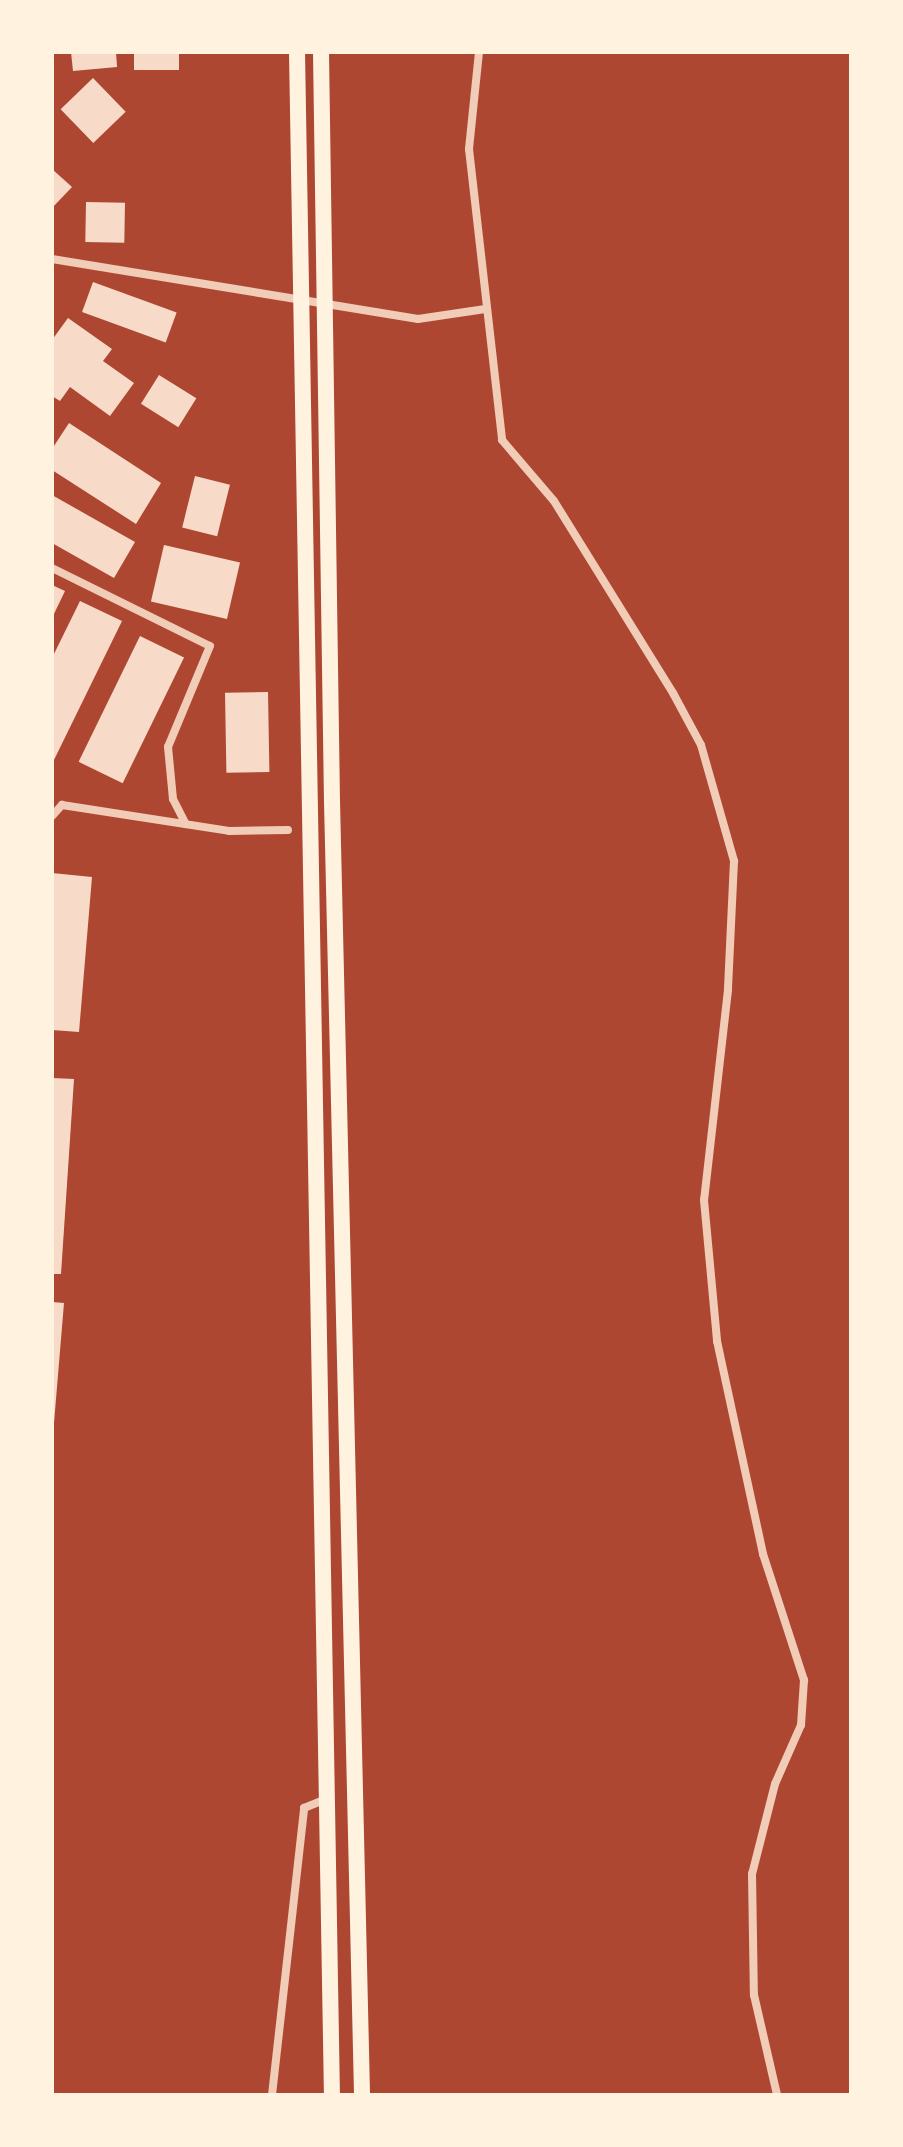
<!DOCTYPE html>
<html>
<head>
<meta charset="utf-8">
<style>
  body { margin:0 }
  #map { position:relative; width:903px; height:2147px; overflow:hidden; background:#c8553d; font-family:"Work Sans",sans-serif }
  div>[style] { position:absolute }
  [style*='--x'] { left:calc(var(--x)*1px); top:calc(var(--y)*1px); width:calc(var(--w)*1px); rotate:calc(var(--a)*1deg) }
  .green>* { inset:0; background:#ae4732; transform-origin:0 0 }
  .building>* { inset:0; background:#f7dbc8; transform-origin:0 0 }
  .minor>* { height:8px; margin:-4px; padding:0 4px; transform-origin:4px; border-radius:4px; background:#f1ccb7 }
  .secondary>* { height:16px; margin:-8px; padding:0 8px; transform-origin:8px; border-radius:8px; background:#fff3e0 }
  span { translate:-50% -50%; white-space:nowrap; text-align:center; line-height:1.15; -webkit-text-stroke:8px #fff3e0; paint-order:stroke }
  .frame { position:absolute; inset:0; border:54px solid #fff3e0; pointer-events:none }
</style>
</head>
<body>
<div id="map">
  <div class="green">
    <div style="left:52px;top:52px;width:799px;height:2043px"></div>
  </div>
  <div class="building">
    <div style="clip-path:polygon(71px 52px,116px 52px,117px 67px,73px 71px)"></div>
    <div style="left:134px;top:52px;width:45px;height:18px"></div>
    <div style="left:93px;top:78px;width:47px;height:45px;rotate:46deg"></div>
    <div style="clip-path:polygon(52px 169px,72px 187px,52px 208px)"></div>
    <div style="left:86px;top:202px;width:39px;height:40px;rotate:1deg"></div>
    <div style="left:93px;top:282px;width:89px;height:32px;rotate:20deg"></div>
    <div style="clip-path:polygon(68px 318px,112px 349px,103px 361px,134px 383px,110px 416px,70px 387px,60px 401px,52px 396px,52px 340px)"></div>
    <div style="left:159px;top:375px;width:44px;height:34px;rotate:32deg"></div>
    <div style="clip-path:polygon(69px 423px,161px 483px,136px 524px,52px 470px,52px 449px)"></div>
    <div style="left:195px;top:476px;width:36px;height:53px;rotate:14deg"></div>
    <div style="clip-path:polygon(52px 495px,135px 542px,114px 578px,52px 543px)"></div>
    <div style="left:164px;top:545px;width:78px;height:58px;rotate:13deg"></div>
    <div style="clip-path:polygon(52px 585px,65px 591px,52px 618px)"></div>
    <div style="clip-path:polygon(80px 601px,122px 621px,52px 764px,52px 658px)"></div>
    <div style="left:140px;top:636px;width:49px;height:140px;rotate:26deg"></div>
    <div style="left:268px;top:692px;width:80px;height:43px;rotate:89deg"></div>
    <div style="clip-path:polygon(52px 873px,92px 877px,79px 1032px,52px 1030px)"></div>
    <div style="clip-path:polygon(52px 1078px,74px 1079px,61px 1274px,52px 1274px)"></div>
    <div style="clip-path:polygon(52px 1302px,64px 1303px,54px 1423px,52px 1423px)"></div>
  </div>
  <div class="minor">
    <div style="--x:479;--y:52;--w:98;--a:95.9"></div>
    <div style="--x:469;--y:149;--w:293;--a:83.5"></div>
    <div style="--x:502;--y:440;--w:80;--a:49.6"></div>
    <div style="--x:554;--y:501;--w:226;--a:58.2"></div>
    <div style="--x:673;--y:693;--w:59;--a:61.7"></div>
    <div style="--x:701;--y:745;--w:121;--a:74.1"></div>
    <div style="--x:734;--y:861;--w:129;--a:92.7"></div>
    <div style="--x:728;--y:990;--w:211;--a:96.5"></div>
    <div style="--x:704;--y:1200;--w:142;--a:84.7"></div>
    <div style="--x:717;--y:1341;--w:218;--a:77.8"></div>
    <div style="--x:763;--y:1554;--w:133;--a:72"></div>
    <div style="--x:804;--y:1680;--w:45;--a:93.8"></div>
    <div style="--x:801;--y:1725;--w:64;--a:113.8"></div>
    <div style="--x:775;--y:1784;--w:93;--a:104.3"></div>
    <div style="--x:752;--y:1874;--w:121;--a:89.1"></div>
    <div style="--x:754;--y:1995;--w:103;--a:77"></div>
    <div style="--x:52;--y:259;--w:371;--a:9.3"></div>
    <div style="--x:418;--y:319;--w:68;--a:-8.5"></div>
    <div style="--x:52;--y:568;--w:176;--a:26.3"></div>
    <div style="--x:210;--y:646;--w:109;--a:112.6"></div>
    <div style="--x:168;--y:747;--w:52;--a:84.5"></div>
    <div style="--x:173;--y:799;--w:28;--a:63"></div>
    <div style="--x:52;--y:816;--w:15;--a:-48"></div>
    <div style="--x:62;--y:805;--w:169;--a:8.8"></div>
    <div style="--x:229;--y:831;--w:59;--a:-1"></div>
    <div style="--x:272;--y:2095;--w:289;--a:-83.6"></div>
    <div style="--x:304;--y:1808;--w:24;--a:-22"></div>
  </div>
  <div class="secondary">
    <div style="--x:297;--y:52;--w:2043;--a:89.02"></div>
    <div style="--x:321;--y:52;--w:749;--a:89.16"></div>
    <div style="--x:332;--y:801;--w:1294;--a:88.67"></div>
  </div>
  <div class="frame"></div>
</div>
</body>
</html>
